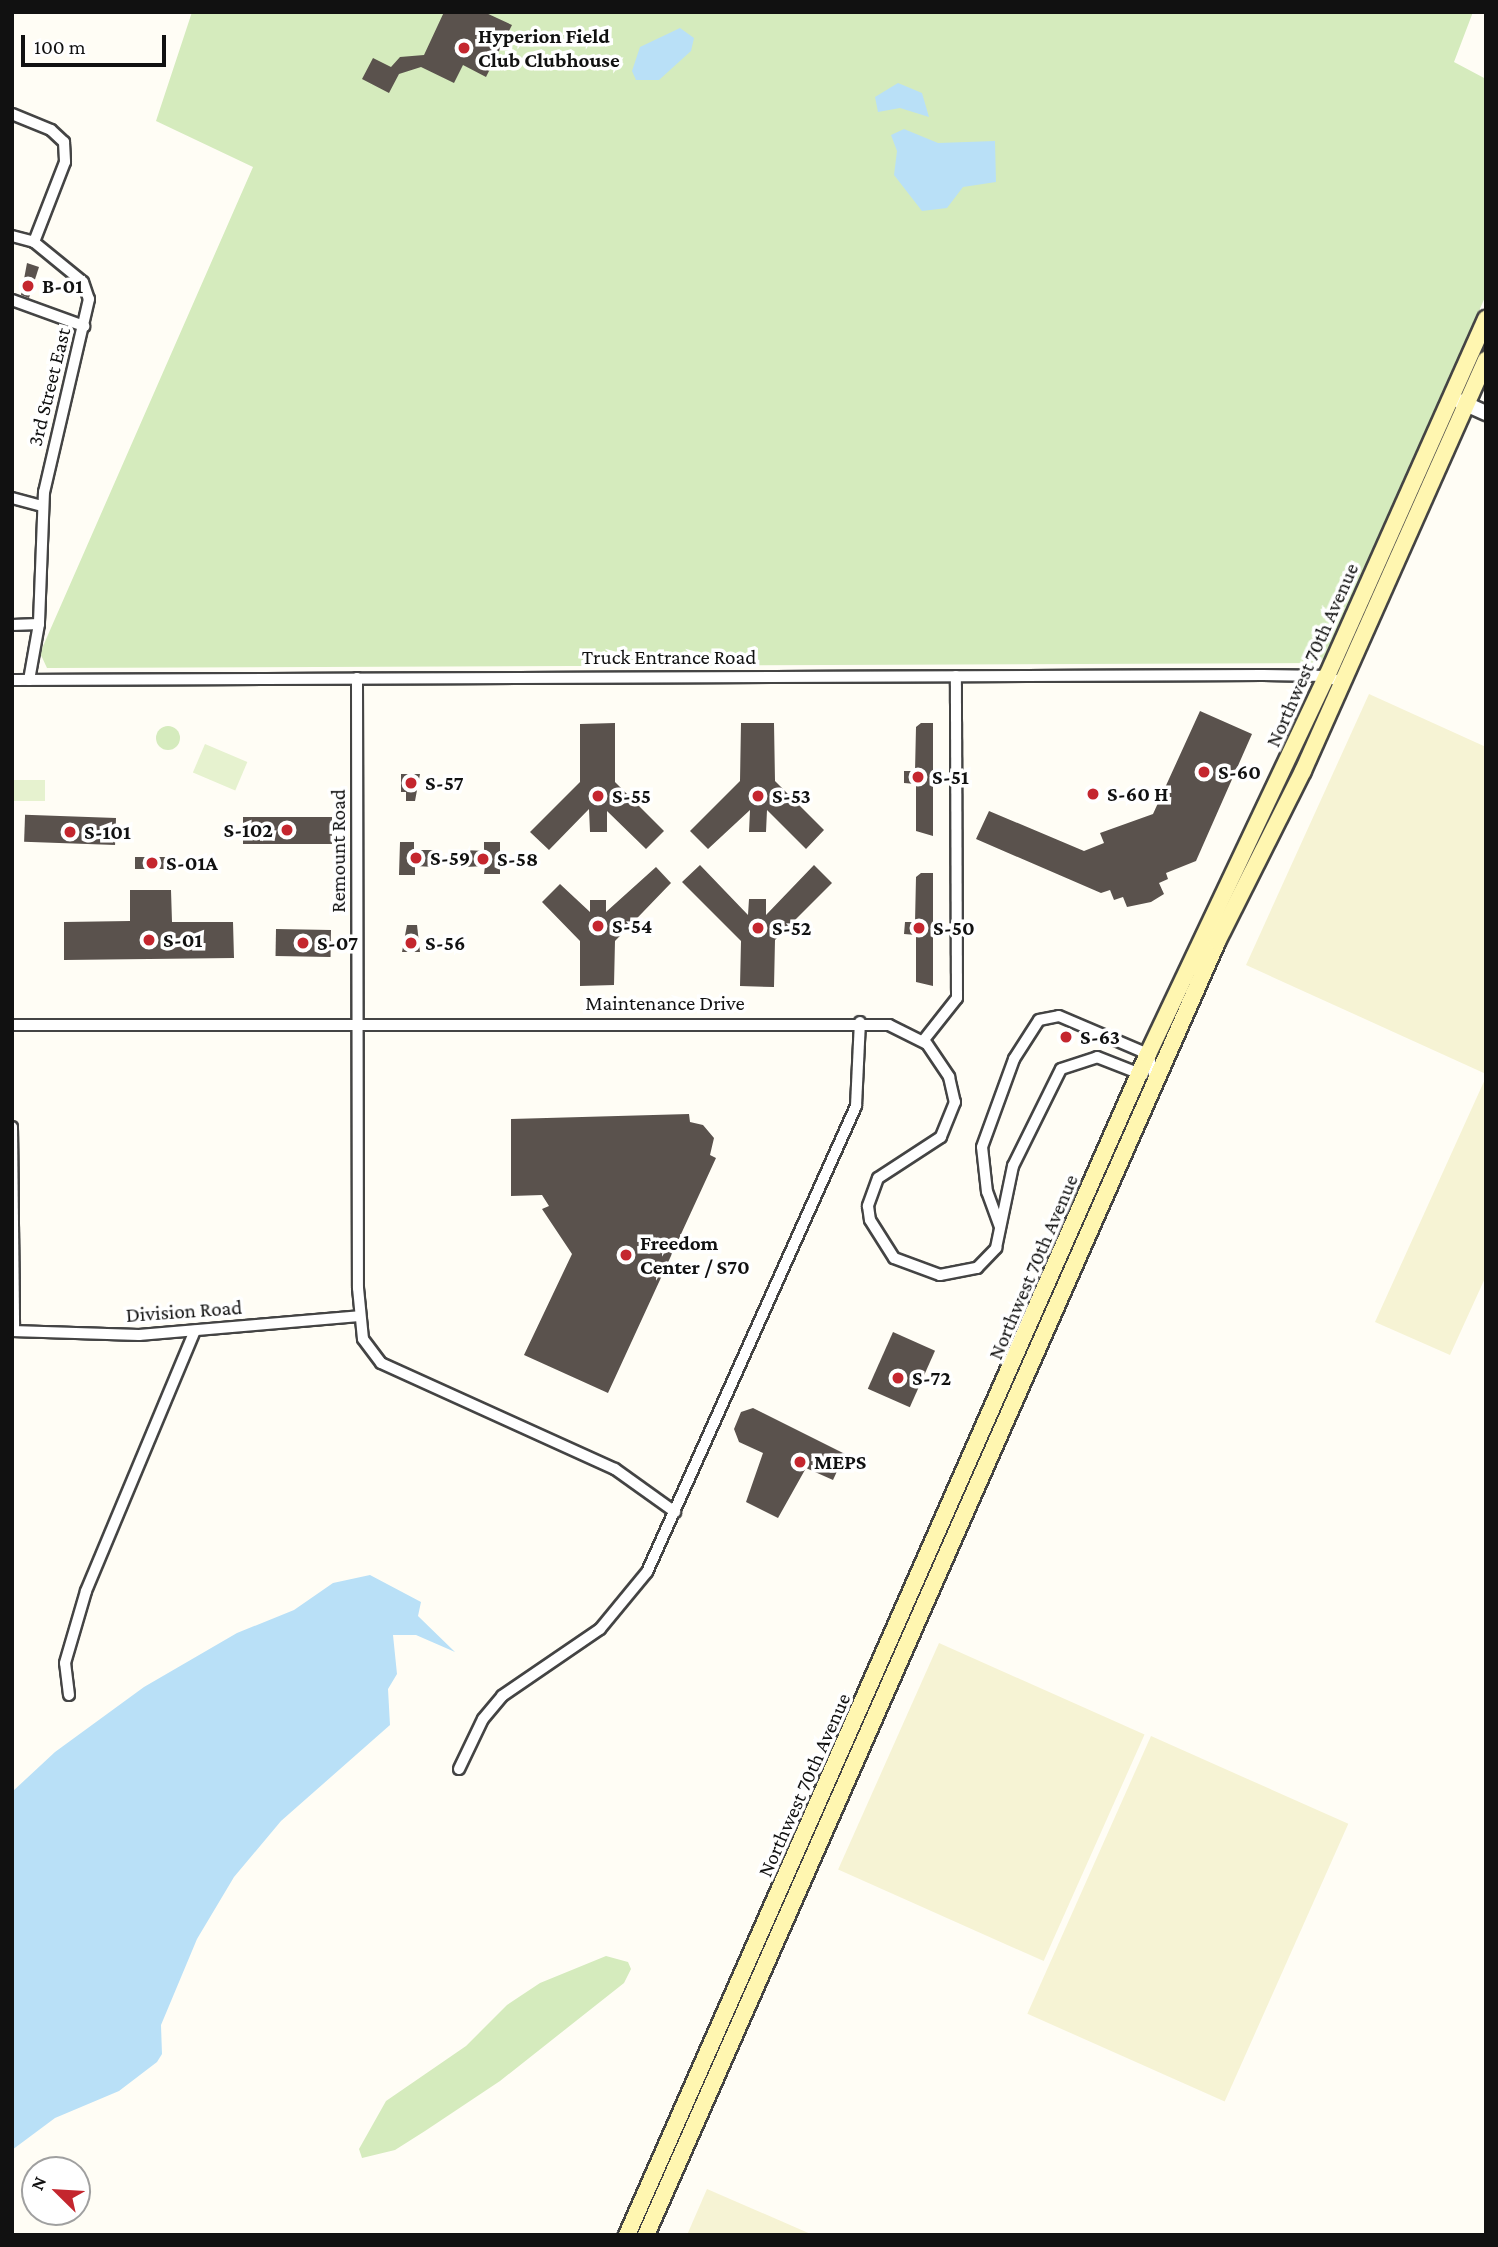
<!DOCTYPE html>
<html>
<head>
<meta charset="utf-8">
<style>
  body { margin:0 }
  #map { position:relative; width:1498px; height:2247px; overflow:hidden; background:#fffdf5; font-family:"Crimson Pro",serif }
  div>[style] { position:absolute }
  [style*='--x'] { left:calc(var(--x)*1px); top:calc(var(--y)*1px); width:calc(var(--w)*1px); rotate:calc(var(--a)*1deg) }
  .farmland>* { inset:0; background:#f6f3d4; transform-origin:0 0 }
  .green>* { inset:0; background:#d5ebbd }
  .round { border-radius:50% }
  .pitch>* { inset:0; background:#e6f2cf; transform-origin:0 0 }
  .water>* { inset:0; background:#b9e0f7 }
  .building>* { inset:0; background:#5a524d; transform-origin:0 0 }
  .roads { filter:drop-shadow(2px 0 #444) drop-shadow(-2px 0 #444) drop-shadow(0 2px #444) drop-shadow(0 -2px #444) }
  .minor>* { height:10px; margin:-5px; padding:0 5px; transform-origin:5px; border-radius:5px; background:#fff }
  .tertiary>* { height:14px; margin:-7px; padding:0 7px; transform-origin:7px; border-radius:7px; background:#fff }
  .secondary>* { height:16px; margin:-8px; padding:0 8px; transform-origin:8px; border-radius:8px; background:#fff6b0 }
  .dots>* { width:19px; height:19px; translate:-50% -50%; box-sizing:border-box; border:4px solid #fff; border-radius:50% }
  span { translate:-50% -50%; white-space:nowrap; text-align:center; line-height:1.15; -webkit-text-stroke:7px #fff; paint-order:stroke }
  .poi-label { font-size:21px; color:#111; font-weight:700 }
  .left { translate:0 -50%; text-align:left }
  .right { translate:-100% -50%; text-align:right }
  .street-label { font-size:21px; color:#111 }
  .frame { position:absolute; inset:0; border:14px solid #111; pointer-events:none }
  .north { position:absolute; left:21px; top:2156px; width:70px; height:70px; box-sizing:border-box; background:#fff; border:2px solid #a0a0a0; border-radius:50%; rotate:294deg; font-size:19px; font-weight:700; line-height:28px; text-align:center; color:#111 }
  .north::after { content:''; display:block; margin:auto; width:24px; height:32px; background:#c4262e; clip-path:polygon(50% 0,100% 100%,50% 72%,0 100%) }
  .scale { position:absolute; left:21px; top:35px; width:145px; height:32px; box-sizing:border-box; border:4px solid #111; border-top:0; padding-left:9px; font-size:21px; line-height:24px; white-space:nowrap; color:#111; -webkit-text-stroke:5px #fff; paint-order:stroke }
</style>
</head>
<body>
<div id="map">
  <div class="farmland">
    <div style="clip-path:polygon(1369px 694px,1486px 747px,1486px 1074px,1246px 965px)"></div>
    <div style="clip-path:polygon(1486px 1077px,1486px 1276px,1450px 1355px,1375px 1322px)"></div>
    <div style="left:939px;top:1643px;width:225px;height:248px;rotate:24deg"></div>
    <div style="left:1151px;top:1736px;width:216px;height:304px;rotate:24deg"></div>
    <div style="clip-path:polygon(707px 2189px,813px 2235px,687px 2235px)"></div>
  </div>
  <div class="green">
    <div style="clip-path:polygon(192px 12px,1473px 12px,1454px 62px,1486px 79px,1486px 295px,1327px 655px,1318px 663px,47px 668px,40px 653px,253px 167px,156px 121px)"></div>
    <div class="round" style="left:156px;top:726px;width:24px;height:24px"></div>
    <div style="clip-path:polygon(606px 1956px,628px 1962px,631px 1969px,624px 1983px,500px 2081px,425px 2131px,395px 2150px,362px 2158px,359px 2149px,386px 2101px,466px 2046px,507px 2005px,540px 1983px)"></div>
  </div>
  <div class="pitch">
    <div style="left:205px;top:744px;width:46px;height:31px;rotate:23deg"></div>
    <div style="left:12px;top:780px;width:33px;height:21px"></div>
  </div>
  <div class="water">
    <div style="clip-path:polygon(680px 28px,694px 38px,691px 51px,659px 80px,636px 80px,632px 71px,640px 47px)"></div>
    <div style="clip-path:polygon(898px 83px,922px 93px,929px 117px,900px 108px,878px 112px,875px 97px)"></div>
    <div style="clip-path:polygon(904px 129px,938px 143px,995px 141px,996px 182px,963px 187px,947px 208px,922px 211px,894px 175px,897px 151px,891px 135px)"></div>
    <div style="clip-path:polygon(370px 1575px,421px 1602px,418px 1616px,455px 1652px,416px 1635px,393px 1635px,397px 1674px,388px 1689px,390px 1725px,281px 1821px,234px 1877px,197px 1939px,161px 2025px,162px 2054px,157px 2062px,119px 2091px,55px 2118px,12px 2150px,12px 1792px,55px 1752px,144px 1687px,237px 1633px,294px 1610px,333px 1583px)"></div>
  </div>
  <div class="building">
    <div style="clip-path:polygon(444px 12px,484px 12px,512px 25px,486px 77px,463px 65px,454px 83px,421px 67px,399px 74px,389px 93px,362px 79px,373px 58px,391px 67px,400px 57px,424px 55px)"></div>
    <div style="clip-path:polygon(27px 263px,39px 267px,29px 298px,21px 295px)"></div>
    <div style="clip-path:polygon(1200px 711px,1252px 734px,1196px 861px,1166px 873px,1168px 879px,1159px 883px,1164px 894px,1151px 902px,1127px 907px,1123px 897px,1114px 900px,1110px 890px,1101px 893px,976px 839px,989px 811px,1084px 851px,1104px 843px,1100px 833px,1153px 814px)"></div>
    <div style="clip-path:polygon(615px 723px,615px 782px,664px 831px,646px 849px,607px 811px,607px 832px,590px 832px,589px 809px,549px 850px,530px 832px,580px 782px,580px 724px)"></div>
    <div style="clip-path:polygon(741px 723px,774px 723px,775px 781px,824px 830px,806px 849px,767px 810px,766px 832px,749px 832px,750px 810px,708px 849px,690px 831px,740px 781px)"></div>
    <div style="clip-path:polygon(921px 723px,933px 723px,933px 836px,916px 831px,916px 784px,904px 783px,904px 771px,915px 771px,916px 727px)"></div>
    <div style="clip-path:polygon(401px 774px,420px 774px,415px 801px,406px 801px,406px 792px,401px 792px)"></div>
    <div style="left:243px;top:817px;width:89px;height:27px"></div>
    <div style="left:116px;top:818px;width:27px;height:91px;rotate:92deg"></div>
    <div style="clip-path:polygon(400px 842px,414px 842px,414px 850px,434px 850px,434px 867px,415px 866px,415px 875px,399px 875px)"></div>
    <div style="clip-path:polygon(484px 842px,500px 842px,500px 874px,484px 874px,485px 866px,465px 867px,465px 850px,484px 851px)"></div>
    <div style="left:135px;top:857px;width:34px;height:12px"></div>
    <div style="clip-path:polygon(700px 865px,748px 915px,749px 899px,766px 899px,766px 915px,814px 865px,832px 883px,775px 940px,774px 987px,740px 986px,741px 941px,682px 882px)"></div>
    <div style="clip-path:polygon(656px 867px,671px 883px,615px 941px,614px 985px,580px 986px,580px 941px,542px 902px,560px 884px,590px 912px,590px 900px,606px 900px,606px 912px)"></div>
    <div style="clip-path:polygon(921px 873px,933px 873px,933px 986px,916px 982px,916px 935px,904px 934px,905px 922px,915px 922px,916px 877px)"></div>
    <div style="clip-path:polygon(130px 890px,171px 890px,172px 922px,233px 922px,234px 958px,64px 960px,64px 922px,130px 921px)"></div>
    <div style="clip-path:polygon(407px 925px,417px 925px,420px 952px,402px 952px)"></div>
    <div style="left:276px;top:929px;width:55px;height:27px;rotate:1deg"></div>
    <div style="clip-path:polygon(689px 1114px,690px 1122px,703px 1125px,714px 1138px,710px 1155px,716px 1158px,608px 1393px,524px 1355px,572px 1254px,542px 1209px,549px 1206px,542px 1195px,511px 1196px,511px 1119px)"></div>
    <div style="left:893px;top:1332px;width:46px;height:62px;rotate:24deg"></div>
    <div style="clip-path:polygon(753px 1408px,845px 1454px,833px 1480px,806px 1468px,778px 1518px,746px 1502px,763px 1453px,739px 1442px,734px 1429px,741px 1412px)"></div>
  </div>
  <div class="roads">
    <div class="minor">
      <div style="--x:12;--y:114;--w:42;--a:22.3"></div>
      <div style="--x:51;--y:130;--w:18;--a:43"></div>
      <div style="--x:64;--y:142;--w:20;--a:87"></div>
      <div style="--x:65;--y:162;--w:86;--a:111.2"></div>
      <div style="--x:34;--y:242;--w:63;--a:39.2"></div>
      <div style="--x:83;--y:282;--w:18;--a:71"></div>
      <div style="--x:89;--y:299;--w:198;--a:103.1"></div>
      <div style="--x:44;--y:492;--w:132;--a:92.2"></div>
      <div style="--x:39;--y:624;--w:57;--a:100.1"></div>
      <div style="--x:12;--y:236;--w:23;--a:15"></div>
      <div style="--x:12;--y:300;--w:77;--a:19.9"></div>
      <div style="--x:12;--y:498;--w:31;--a:15"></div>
      <div style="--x:12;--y:625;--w:27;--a:-2"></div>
      <div style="--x:357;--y:678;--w:610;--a:89.91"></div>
      <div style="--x:358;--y:1288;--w:51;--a:84.4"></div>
      <div style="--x:363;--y:1339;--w:30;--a:53"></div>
      <div style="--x:381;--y:1363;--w:257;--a:24.4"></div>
      <div style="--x:615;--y:1469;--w:74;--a:35.6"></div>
      <div style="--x:12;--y:680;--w:1251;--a:-0.23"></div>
      <div style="--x:1263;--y:675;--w:64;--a:0.9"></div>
      <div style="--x:1327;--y:676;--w:17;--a:25"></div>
      <div style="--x:12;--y:1025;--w:877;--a:0"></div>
      <div style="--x:889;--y:1025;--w:42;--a:26.6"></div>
      <div style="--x:927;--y:1044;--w:40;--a:56"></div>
      <div style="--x:949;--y:1077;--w:26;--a:77"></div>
      <div style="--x:955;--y:1102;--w:38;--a:112"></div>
      <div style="--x:941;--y:1137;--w:75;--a:146.9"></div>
      <div style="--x:878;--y:1178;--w:30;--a:110"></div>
      <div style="--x:868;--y:1206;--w:14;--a:82"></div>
      <div style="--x:870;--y:1220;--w:45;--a:57.7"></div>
      <div style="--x:894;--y:1258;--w:49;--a:20.3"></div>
      <div style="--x:940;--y:1275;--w:38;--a:-11"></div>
      <div style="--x:977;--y:1268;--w:28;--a:-46"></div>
      <div style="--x:996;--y:1248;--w:84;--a:-78.3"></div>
      <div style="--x:1013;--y:1166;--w:108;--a:-63.7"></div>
      <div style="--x:1061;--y:1069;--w:38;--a:-18"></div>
      <div style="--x:1097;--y:1057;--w:49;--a:21.4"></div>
      <div style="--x:923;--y:1041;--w:55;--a:-51.7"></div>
      <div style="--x:957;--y:998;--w:322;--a:-90.2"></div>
      <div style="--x:12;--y:1127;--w:204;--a:89.4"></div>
      <div style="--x:1000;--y:1227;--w:37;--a:-110"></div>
      <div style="--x:987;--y:1192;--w:45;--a:-96.3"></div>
      <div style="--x:982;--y:1147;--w:94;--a:-70"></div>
      <div style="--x:1014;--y:1059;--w:46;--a:-57.3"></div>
      <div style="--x:1039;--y:1020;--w:20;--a:-11"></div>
      <div style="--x:1059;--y:1016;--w:97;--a:23.1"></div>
      <div style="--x:1148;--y:1054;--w:26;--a:74"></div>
      <div style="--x:12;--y:1331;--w:127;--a:1.8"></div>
      <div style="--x:139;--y:1335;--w:221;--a:-4.9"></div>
      <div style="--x:69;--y:1695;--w:32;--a:-97"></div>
      <div style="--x:65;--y:1663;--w:75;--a:-73.7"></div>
      <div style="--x:86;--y:1591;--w:282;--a:-67.3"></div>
      <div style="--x:459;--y:1769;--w:55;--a:-64.4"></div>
      <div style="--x:483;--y:1719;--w:30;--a:-50"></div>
      <div style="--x:502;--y:1696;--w:119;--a:-34.4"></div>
      <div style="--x:600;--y:1629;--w:74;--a:-50.5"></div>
      <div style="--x:647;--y:1572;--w:511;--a:-65.84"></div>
      <div style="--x:856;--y:1106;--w:84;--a:-87.3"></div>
    </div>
    <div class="tertiary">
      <div style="--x:1459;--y:401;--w:30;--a:24"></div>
    </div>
    <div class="secondary">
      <div style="--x:627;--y:2235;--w:1291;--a:-66.2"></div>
      <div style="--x:1148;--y:1054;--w:418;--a:-64.7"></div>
      <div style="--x:1327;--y:676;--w:391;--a:-66"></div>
      <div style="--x:646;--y:2235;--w:1413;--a:-66.17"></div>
      <div style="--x:1217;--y:942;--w:191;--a:-63.3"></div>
      <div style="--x:1303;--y:771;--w:450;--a:-66"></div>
    </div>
  </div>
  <div class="dots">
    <div style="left:464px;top:48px;background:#c4262e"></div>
    <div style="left:28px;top:286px;background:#c4262e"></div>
    <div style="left:1204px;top:772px;background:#c4262e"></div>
    <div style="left:918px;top:777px;background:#c4262e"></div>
    <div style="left:411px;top:783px;background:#c4262e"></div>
    <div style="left:1093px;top:794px;background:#c4262e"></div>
    <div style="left:598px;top:796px;background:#c4262e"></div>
    <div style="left:758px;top:796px;background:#c4262e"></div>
    <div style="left:287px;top:830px;background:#c4262e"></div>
    <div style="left:70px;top:832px;background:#c4262e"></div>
    <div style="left:416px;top:858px;background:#c4262e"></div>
    <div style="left:483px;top:859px;background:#c4262e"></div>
    <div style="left:152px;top:863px;background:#c4262e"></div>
    <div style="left:598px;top:926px;background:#c4262e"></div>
    <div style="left:758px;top:928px;background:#c4262e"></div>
    <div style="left:919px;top:928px;background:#c4262e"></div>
    <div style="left:149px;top:940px;background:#c4262e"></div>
    <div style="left:303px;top:943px;background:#c4262e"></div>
    <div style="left:411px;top:943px;background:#c4262e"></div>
    <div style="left:1066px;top:1037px;background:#c4262e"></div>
    <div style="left:626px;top:1255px;background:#c4262e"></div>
    <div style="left:898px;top:1378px;background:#c4262e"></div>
    <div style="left:800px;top:1462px;background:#c4262e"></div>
  </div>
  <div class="poi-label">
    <span class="left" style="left:478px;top:48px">Hyperion Field<br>Club Clubhouse</span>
    <span class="left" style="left:42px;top:286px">B-01</span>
    <span class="left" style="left:1218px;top:772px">S-60</span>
    <span class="left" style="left:932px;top:777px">S-51</span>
    <span class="left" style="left:425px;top:783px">S-57</span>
    <span class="left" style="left:1107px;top:794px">S-60 H</span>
    <span class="left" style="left:612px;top:796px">S-55</span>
    <span class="left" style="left:772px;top:796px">S-53</span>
    <span class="right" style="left:273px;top:830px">S-102</span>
    <span class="left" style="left:84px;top:832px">S-101</span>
    <span class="left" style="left:430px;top:858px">S-59</span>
    <span class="left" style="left:497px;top:859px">S-58</span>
    <span class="left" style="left:166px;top:863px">S-01A</span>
    <span class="left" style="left:612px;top:926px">S-54</span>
    <span class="left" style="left:772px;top:928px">S-52</span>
    <span class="left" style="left:933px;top:928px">S-50</span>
    <span class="left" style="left:163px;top:940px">S-01</span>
    <span class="left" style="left:317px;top:943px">S-07</span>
    <span class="left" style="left:425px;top:943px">S-56</span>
    <span class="left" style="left:1080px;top:1037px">S-63</span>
    <span class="left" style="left:640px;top:1255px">Freedom<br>Center / S70</span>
    <span class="left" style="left:912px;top:1378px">S-72</span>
    <span class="left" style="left:814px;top:1462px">MEPS</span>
  </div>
  <div class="street-label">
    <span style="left:49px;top:387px;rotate:-76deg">3rd Street East</span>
    <span style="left:1312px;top:655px;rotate:-66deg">Northwest 70th Avenue</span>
    <span style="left:669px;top:657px">Truck Entrance Road</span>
    <span style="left:338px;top:851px;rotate:-90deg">Remount Road</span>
    <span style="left:665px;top:1003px">Maintenance Drive</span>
    <span style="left:1033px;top:1267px;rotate:-67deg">Northwest 70th Avenue</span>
    <span style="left:184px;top:1311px;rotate:-4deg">Division Road</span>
    <span style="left:804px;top:1785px;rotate:-66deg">Northwest 70th Avenue</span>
  </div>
  <div class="frame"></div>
  <div class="north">N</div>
  <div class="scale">100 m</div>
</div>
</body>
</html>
